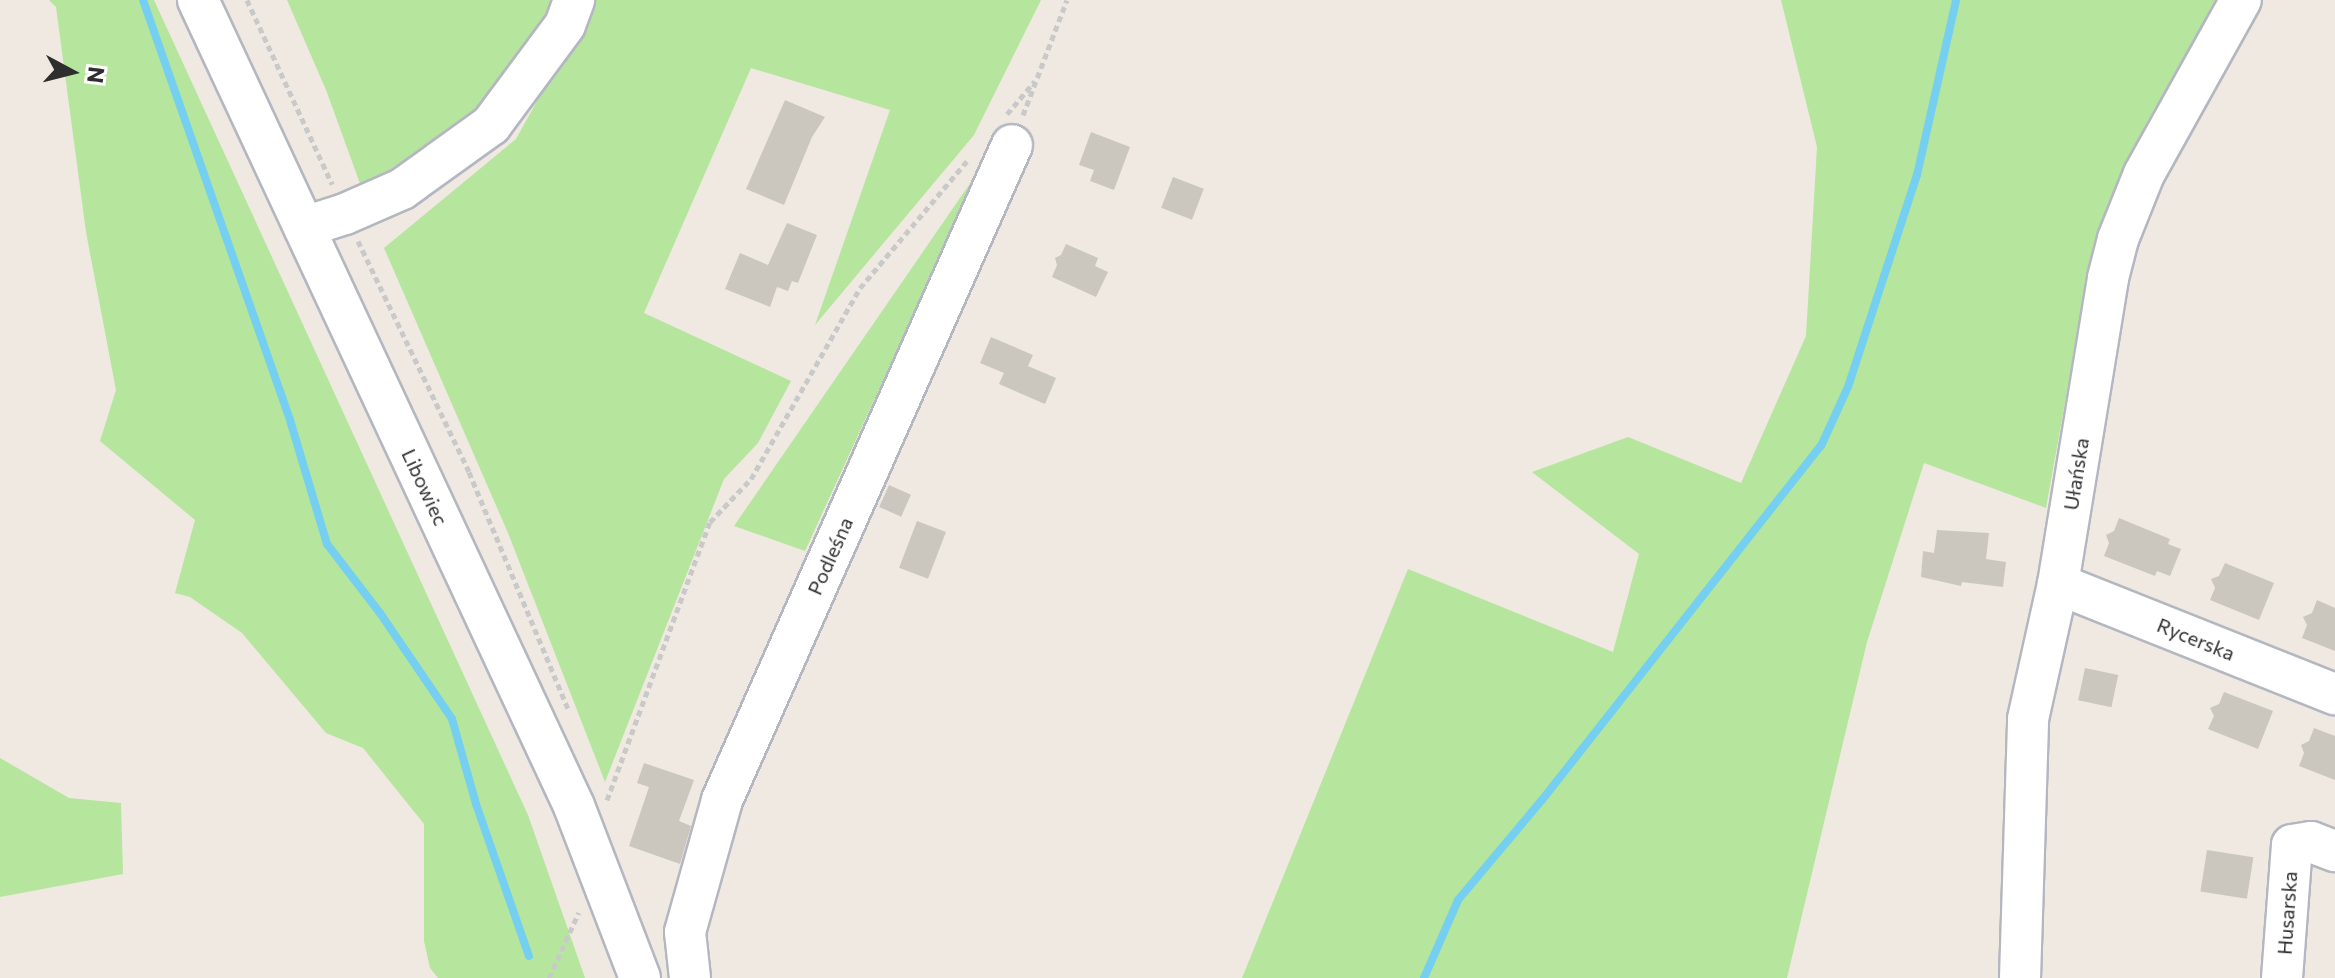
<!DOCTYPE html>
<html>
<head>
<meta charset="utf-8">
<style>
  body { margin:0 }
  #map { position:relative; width:2335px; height:978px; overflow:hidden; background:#efe9e1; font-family:Commissioner,sans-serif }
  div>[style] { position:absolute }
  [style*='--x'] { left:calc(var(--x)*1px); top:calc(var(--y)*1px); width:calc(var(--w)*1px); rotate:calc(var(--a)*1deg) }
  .green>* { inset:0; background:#b6e59e }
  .stream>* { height:8px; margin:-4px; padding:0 4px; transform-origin:4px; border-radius:4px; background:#75cff0 }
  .building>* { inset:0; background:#cbc7bf; transform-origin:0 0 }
  .path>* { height:5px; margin-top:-2.5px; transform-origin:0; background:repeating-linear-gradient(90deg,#c9c9c9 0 6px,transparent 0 10px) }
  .roads { filter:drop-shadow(2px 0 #b4b7c1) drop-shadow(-2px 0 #b4b7c1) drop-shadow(0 2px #b4b7c1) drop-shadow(0 -2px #b4b7c1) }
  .minor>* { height:40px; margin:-20px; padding:0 20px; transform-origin:20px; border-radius:20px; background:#fff }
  span { translate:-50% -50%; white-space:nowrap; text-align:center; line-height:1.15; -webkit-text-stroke:8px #fff; paint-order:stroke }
  .street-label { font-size:20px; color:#2e2e2e }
  .north { position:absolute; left:32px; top:32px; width:80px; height:80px; -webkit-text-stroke:6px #fff; paint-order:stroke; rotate:97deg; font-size:22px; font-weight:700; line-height:32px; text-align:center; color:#2e2e2e }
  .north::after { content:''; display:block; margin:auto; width:28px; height:36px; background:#2e2e2e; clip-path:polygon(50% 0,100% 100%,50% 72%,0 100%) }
</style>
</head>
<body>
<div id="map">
  <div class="green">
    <div style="clip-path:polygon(49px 0,154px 0,528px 815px,585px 978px,438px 978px,430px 968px,424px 941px,424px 824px,363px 748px,326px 733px,242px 633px,190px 597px,175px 593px,195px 520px,100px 441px,116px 390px,86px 232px,56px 7px)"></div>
    <div style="clip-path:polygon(287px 0,554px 0,544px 28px,469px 126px,362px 189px,326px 90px)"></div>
    <div style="clip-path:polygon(593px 0,1041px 0,974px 135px,815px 325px,890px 110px,751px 68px,644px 313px,791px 381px,758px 443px,724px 479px,605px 782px,508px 533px,384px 248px,516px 139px)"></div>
    <div style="clip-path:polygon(1781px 0,2217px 0,2147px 122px,2088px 275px,2046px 508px,1924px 463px,1867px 642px,1787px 978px,1242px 978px,1408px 569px,1613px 652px,1639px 554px,1532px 472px,1628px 437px,1741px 483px,1806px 336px,1817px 147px)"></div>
    <div style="clip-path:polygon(980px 169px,805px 551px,734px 526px)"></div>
    <div style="clip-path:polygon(0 758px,69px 798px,121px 803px,123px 874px,0 897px)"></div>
  </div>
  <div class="stream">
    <div style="--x:143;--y:0;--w:445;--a:70.7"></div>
    <div style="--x:290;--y:420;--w:129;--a:73.4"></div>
    <div style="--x:327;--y:544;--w:87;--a:52.5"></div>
    <div style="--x:380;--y:613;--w:128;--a:55.8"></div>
    <div style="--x:452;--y:719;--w:88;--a:74.2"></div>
    <div style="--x:476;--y:804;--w:161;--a:70.8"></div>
    <div style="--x:1424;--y:978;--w:85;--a:-66.4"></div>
    <div style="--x:1458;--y:900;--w:131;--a:-50"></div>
    <div style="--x:1542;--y:800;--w:451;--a:-51.8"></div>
    <div style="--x:1821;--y:446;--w:65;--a:-65.4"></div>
    <div style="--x:1848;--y:387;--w:223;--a:-72"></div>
    <div style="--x:1917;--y:175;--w:179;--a:-77.4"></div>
  </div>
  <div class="building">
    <div style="clip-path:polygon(785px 100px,825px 117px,812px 137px,784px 205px,746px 189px)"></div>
    <div style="clip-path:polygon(1091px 132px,1130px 147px,1114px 190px,1090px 181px,1094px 170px,1079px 165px)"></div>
    <div style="left:1173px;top:177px;width:33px;height:33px;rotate:21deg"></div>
    <div style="clip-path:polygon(787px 223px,817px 235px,798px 283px,792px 281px,788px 291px,777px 287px,770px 307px,725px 289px,740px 253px,768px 265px)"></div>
    <div style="clip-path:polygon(1066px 244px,1098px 258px,1095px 266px,1108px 272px,1096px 297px,1052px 277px,1057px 265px,1055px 258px,1061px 255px)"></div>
    <div style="clip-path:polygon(991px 337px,1033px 355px,1028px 366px,1056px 378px,1045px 404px,999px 384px,1004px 373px,980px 363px)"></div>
    <div style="left:889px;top:485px;width:24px;height:24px;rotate:24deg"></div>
    <div style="clip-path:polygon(2119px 518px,2170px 539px,2168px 544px,2181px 549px,2170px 576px,2157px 571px,2155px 576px,2104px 556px,2109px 543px,2106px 535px,2114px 531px)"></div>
    <div style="left:917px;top:521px;width:31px;height:50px;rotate:21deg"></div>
    <div style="clip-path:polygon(1937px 530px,1989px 533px,1986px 559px,2006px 562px,2003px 587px,1962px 582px,1961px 586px,1921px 577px,1923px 551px,1934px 553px)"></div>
    <div style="clip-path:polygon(2225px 563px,2274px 583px,2259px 620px,2210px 600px,2215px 588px,2211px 579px,2219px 576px)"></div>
    <div style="clip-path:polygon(2317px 600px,2335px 608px,2335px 651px,2302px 638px,2307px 625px,2303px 617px,2312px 613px)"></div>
    <div style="left:2085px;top:668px;width:34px;height:33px;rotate:12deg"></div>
    <div style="clip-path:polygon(2224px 692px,2273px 711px,2258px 749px,2208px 729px,2214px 716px,2210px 708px,2219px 704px)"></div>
    <div style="clip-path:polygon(2314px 728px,2335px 736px,2335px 780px,2299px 766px,2304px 753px,2301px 745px,2309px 741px)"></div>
    <div style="clip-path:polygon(644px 763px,694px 780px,679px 821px,691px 826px,680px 864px,629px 846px,649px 787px,637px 783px)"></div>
    <div style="left:2207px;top:850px;width:47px;height:42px;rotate:9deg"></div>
  </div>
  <div class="path">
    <div style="--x:247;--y:0;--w:203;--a:65.2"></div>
    <div style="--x:1007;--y:114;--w:43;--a:-49.7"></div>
    <div style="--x:1023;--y:115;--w:123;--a:-69.1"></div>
    <div style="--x:358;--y:241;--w:256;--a:64.3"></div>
    <div style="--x:469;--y:472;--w:257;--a:67.3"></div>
    <div style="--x:607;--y:800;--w:296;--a:-69.7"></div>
    <div style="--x:710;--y:522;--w:59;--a:-46.4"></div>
    <div style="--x:751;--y:479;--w:220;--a:-60.3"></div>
    <div style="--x:860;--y:288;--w:166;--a:-49.9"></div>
    <div style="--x:549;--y:978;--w:72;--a:-65.6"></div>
  </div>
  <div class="roads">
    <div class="minor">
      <div style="--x:198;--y:0;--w:889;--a:64.99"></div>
      <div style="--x:574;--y:806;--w:184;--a:69"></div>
      <div style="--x:304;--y:227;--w:43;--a:-17.6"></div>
      <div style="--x:345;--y:214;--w:62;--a:-23.7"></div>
      <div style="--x:402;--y:189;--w:110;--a:-35.7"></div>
      <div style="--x:491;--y:125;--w:124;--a:-53.5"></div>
      <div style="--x:565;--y:25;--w:27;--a:-70"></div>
      <div style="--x:2058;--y:584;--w:298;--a:21.7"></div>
      <div style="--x:690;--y:978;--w:46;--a:-96.2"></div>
      <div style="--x:685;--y:932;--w:137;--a:-74.3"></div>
      <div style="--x:722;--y:800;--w:716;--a:-66.12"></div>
      <div style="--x:2020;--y:978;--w:259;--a:-88.2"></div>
      <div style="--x:2028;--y:719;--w:138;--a:-77.5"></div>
      <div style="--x:2058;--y:584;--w:310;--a:-80.7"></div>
      <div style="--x:2108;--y:278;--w:40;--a:-75.6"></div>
      <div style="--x:2118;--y:239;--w:70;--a:-68.2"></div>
      <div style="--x:2144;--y:174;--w:199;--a:-60.9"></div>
      <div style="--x:2282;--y:978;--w:133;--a:-85.7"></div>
      <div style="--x:2292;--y:845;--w:19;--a:-9"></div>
      <div style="--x:2311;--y:842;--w:26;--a:21"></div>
    </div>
  </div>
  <div class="street-label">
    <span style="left:2076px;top:474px;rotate:-81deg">Ułańska</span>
    <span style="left:425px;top:487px;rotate:65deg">Libowiec</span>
    <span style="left:830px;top:556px;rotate:-66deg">Podleśna</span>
    <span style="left:2196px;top:639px;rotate:22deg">Rycerska</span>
    <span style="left:2287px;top:913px;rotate:-86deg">Husarska</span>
  </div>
  <div class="north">N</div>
</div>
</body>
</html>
